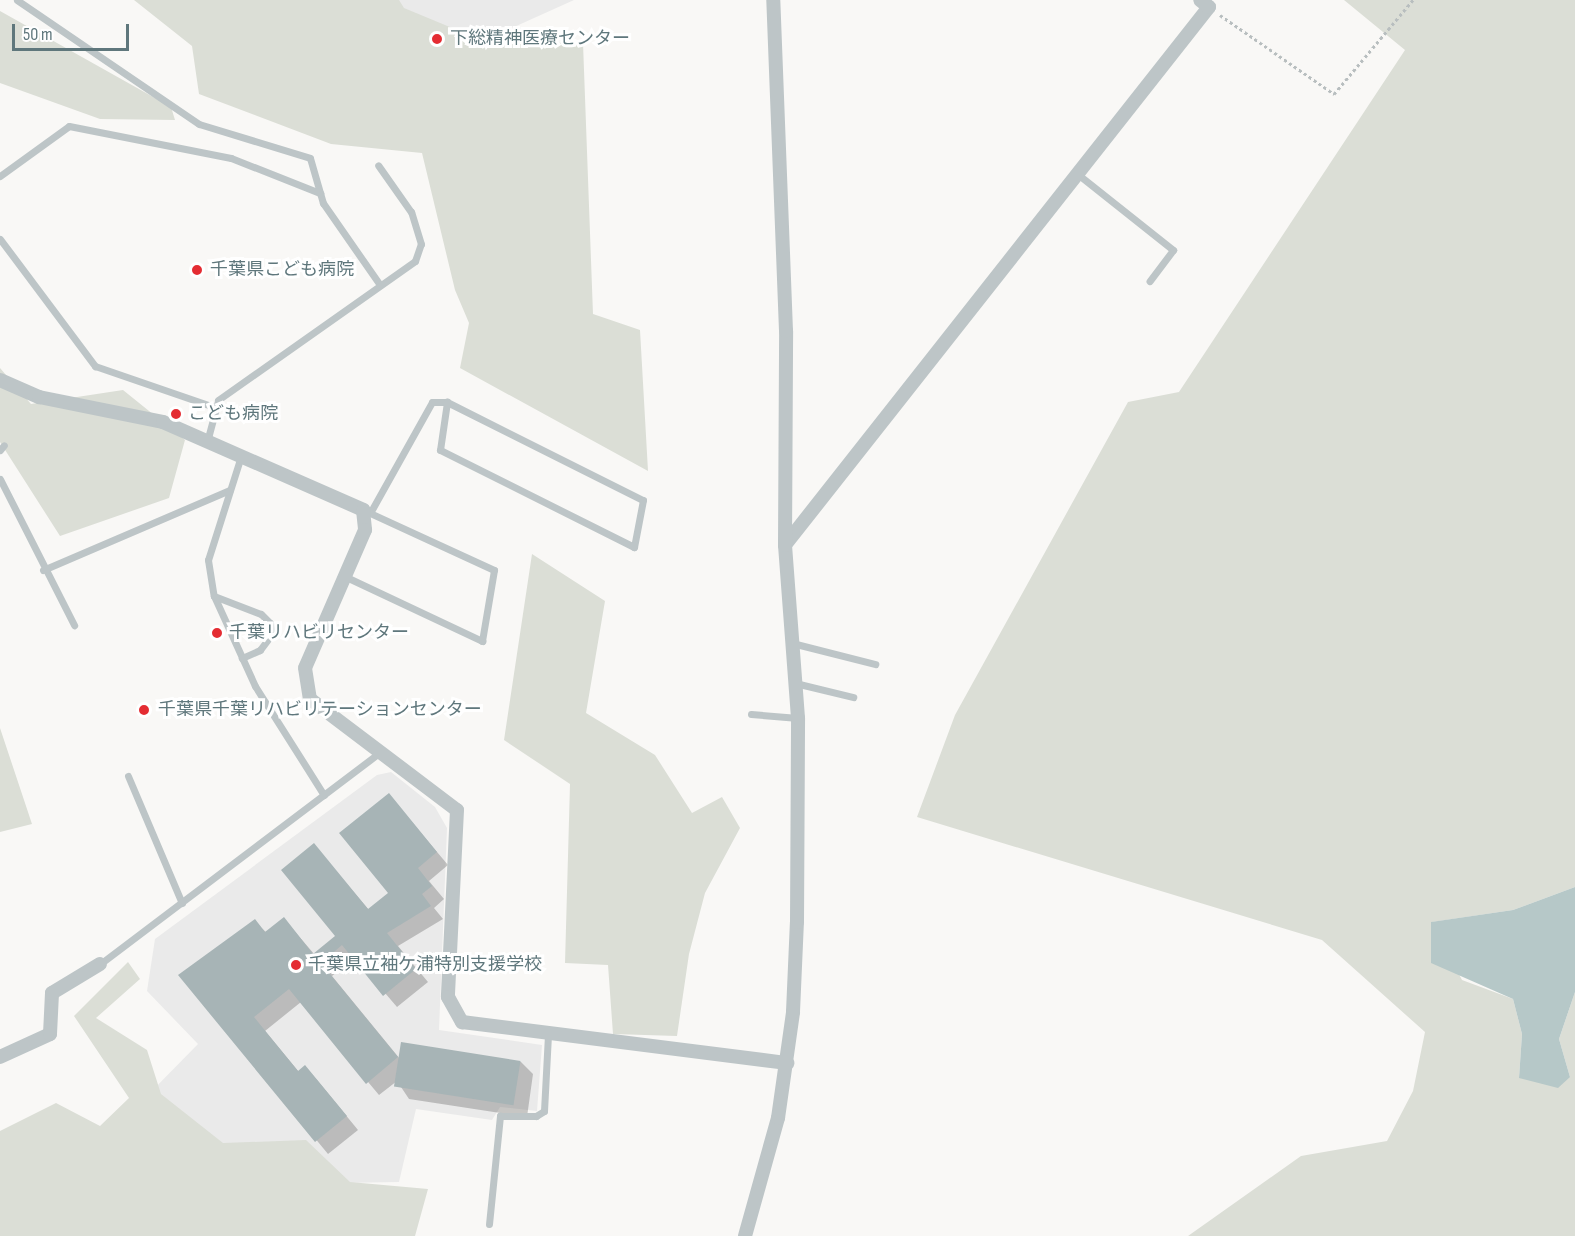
<!DOCTYPE html>
<html>
<head>
<meta charset="utf-8">
<style>
  body { margin:0 }
  #map { position:relative; width:1575px; height:1236px; overflow:hidden; background:#f9f8f6; font-family:"Sofia Sans Condensed","Noto Sans JP",sans-serif }
  div>[style] { position:absolute }
  [style*='--x'] { left:calc(var(--x)*1px); top:calc(var(--y)*1px); width:calc(var(--w)*1px); rotate:calc(var(--a)*1deg) }
  .built>* { inset:0; background:#eaeaea }
  .green>* { inset:0; background:#dbded6 }
  .water>* { inset:0; background:#b6c8c8 }
  .shadow>* { inset:0; background:#0003 }
  .building>* { inset:0; background:#a7b4b6; transform-origin:0 0 }
  .path>* { height:3px; margin-top:-1.5px; transform-origin:0; background:repeating-linear-gradient(90deg,#b8bebf 0 3px,transparent 0 6px) }
  .lane>* { height:7px; margin:-3.5px; padding:0 3.5px; transform-origin:3.5px; border-radius:3.5px; background:#bdc5c7 }
  .street>* { height:14px; margin:-7px; padding:0 7px; transform-origin:7px; border-radius:7px; background:#bdc5c7 }
  .dots>* { width:16px; height:16px; translate:-50% -50%; box-sizing:border-box; border:3px solid #fff; border-radius:50% }
  span { translate:-50% -50%; white-space:nowrap; text-align:center; line-height:1.15; -webkit-text-stroke:6px #fff; paint-order:stroke }
  .poi-label { font-size:18px; color:#5f777c }
  .left { translate:0 -50%; text-align:left }
  .scale { position:absolute; left:12px; top:24px; width:117px; height:27px; box-sizing:border-box; border:3px solid #5f777c; border-top:0; padding-left:8px; font-size:18px; line-height:21px; white-space:nowrap; color:#5f777c; -webkit-text-stroke:4px #fff; paint-order:stroke }
</style>
</head>
<body>
<div id="map">
  <div class="built">
    <div style="clip-path:polygon(372px 0,574px 0,401px 78px)"></div>
    <div style="clip-path:polygon(391px 772px,435px 807px,447px 828px,439px 1030px,542px 1045px,537px 1111px,500px 1107px,492px 1120px,416px 1109px,399px 1182px,340px 1183px,199px 1141px,146px 1097px,198px 1044px,147px 991px,155px 939px,377px 775px)"></div>
  </div>
  <div class="green">
    <div style="clip-path:polygon(134px 0,399px 0,404px 8px,486px 42px,583px 43px,593px 314px,640px 330px,648px 471px,460px 368px,469px 323px,455px 290px,422px 153px,331px 144px,199px 94px,192px 46px)"></div>
    <div style="clip-path:polygon(1344px 0,1575px 0,1575px 887px,1513px 910px,1432px 922px,1462px 980px,1513px 999px,1522px 1034px,1519px 1078px,1570px 1077px,1559px 1039px,1575px 992px,1575px 1236px,1188px 1236px,1301px 1156px,1387px 1141px,1413px 1091px,1425px 1032px,1322px 940px,917px 817px,955px 715px,1128px 402px,1179px 392px,1405px 50px)"></div>
    <div style="clip-path:polygon(0 11px,171px 107px,175px 120px,100px 119px,0 83px)"></div>
    <div style="clip-path:polygon(0 368px,31px 404px,123px 390px,185px 440px,169px 498px,60px 536px,0 442px)"></div>
    <div style="clip-path:polygon(532px 554px,605px 601px,586px 713px,655px 755px,692px 813px,722px 797px,740px 828px,705px 893px,689px 954px,677px 1036px,613px 1034px,608px 965px,565px 963px,570px 784px,504px 740px)"></div>
    <div style="clip-path:polygon(0 728px,32px 824px,0 832px)"></div>
    <div style="clip-path:polygon(128px 962px,140px 979px,96px 1018px,147px 1050px,161px 1094px,223px 1143px,306px 1140px,350px 1182px,428px 1189px,415px 1236px,0 1236px,0 1131px,56px 1103px,100px 1126px,129px 1098px,74px 1016px)"></div>
  </div>
  <div class="water">
    <div style="clip-path:polygon(1575px 887px,1575px 992px,1559px 1039px,1570px 1077px,1558px 1088px,1519px 1078px,1522px 1034px,1513px 999px,1431px 963px,1431px 922px,1513px 910px)"></div>
  </div>
  <div class="shadow">
    <div style="clip-path:polygon(389px 795px,448px 865px,429px 881px,444px 899px,434px 908px,443px 919px,398px 946px,428px 982px,397px 1007px,355px 958px,332px 976px,400px 1059px,521px 1062px,533px 1074px,527px 1117px,409px 1099px,397px 1081px,379px 1095px,301px 1002px,265px 1031px,299px 1072px,305px 1067px,317px 1080px,358px 1130px,328px 1154px,180px 975px,254px 921px,267px 933px,284px 919px,315px 955px,337px 936px,314px 845px,369px 910px,390px 893px)"></div>
  </div>
  <div class="building">
    <div style="clip-path:polygon(389px 793px,437px 852px,418px 868px,432px 886px,422px 894px,431px 906px,387px 933px,416px 969px,383px 996px,342px 945px,321px 963px,398px 1057px,366px 1084px,289px 989px,254px 1017px,298px 1071px,305px 1065px,347px 1116px,315px 1142px,178px 975px,255px 919px,265px 932px,284px 917px,313px 954px,335px 936px,281px 870px,314px 843px,368px 909px,388px 893px,339px 833px)"></div>
    <div style="left:401px;top:1042px;width:121px;height:45px;rotate:9deg"></div>
  </div>
  <div class="path">
    <div style="--x:1220;--y:15;--w:139;--a:34.7"></div>
    <div style="--x:1334;--y:94;--w:123;--a:-50"></div>
  </div>
  <div class="lane">
    <div style="--x:17;--y:0;--w:220;--a:34.3"></div>
    <div style="--x:199;--y:124;--w:116;--a:17"></div>
    <div style="--x:310;--y:158;--w:47;--a:73.9"></div>
    <div style="--x:323;--y:203;--w:100;--a:55.2"></div>
    <div style="--x:0;--y:176;--w:85;--a:-35.9"></div>
    <div style="--x:69;--y:126;--w:165;--a:11.2"></div>
    <div style="--x:231;--y:158;--w:96;--a:21.5"></div>
    <div style="--x:1080;--y:176;--w:119;--a:38.5"></div>
    <div style="--x:1173;--y:250;--w:39;--a:127"></div>
    <div style="--x:0;--y:239;--w:159;--a:53.2"></div>
    <div style="--x:95;--y:366;--w:126;--a:19"></div>
    <div style="--x:208;--y:438;--w:39;--a:-75"></div>
    <div style="--x:218;--y:400;--w:241;--a:-35.2"></div>
    <div style="--x:415;--y:261;--w:18;--a:-71"></div>
    <div style="--x:421;--y:244;--w:34;--a:-107"></div>
    <div style="--x:411;--y:212;--w:57;--a:-125.1"></div>
    <div style="--x:0;--y:450;--w:6;--a:-51"></div>
    <div style="--x:241;--y:456;--w:109;--a:107.6"></div>
    <div style="--x:208;--y:560;--w:36;--a:81"></div>
    <div style="--x:214;--y:596;--w:99;--a:65.5"></div>
    <div style="--x:255;--y:686;--w:129;--a:57.7"></div>
    <div style="--x:0;--y:479;--w:164;--a:63.1"></div>
    <div style="--x:370;--y:513;--w:127;--a:-60.8"></div>
    <div style="--x:432;--y:402;--w:15;--a:0"></div>
    <div style="--x:447;--y:402;--w:219;--a:26.6"></div>
    <div style="--x:643;--y:500;--w:48;--a:100.8"></div>
    <div style="--x:634;--y:547;--w:217;--a:-153.4"></div>
    <div style="--x:440;--y:450;--w:49;--a:-81.7"></div>
    <div style="--x:43;--y:570;--w:203;--a:-23.2"></div>
    <div style="--x:344;--y:576;--w:153;--a:25.2"></div>
    <div style="--x:482;--y:641;--w:72;--a:-80.4"></div>
    <div style="--x:494;--y:570;--w:141;--a:-155.3"></div>
    <div style="--x:214;--y:596;--w:50;--a:21"></div>
    <div style="--x:261;--y:614;--w:13;--a:45"></div>
    <div style="--x:270;--y:623;--w:11;--a:80"></div>
    <div style="--x:272;--y:634;--w:20;--a:127"></div>
    <div style="--x:260;--y:650;--w:20;--a:156"></div>
    <div style="--x:792;--y:643;--w:86;--a:14.2"></div>
    <div style="--x:795;--y:683;--w:60;--a:13.6"></div>
    <div style="--x:751;--y:714;--w:47;--a:4.9"></div>
    <div style="--x:128;--y:776;--w:138;--a:67"></div>
    <div style="--x:100;--y:964;--w:353;--a:-37.1"></div>
    <div style="--x:489;--y:1224;--w:109;--a:-84.2"></div>
    <div style="--x:500;--y:1116;--w:36;--a:0"></div>
    <div style="--x:536;--y:1116;--w:9;--a:-32"></div>
    <div style="--x:544;--y:1111;--w:76;--a:-87"></div>
  </div>
  <div class="street">
    <div style="--x:0;--y:380;--w:43;--a:23.6"></div>
    <div style="--x:39;--y:397;--w:126;--a:11.4"></div>
    <div style="--x:163;--y:422;--w:219;--a:23.7"></div>
    <div style="--x:363;--y:510;--w:20;--a:84"></div>
    <div style="--x:365;--y:530;--w:150;--a:113.5"></div>
    <div style="--x:305;--y:668;--w:31;--a:81"></div>
    <div style="--x:310;--y:699;--w:184;--a:37.1"></div>
    <div style="--x:457;--y:810;--w:187;--a:92.8"></div>
    <div style="--x:448;--y:997;--w:29;--a:61"></div>
    <div style="--x:462;--y:1022;--w:328;--a:7.2"></div>
    <div style="--x:785;--y:545;--w:685;--a:-51.76"></div>
    <div style="--x:1209;--y:7;--w:11;--a:-142"></div>
    <div style="--x:0;--y:1057;--w:55;--a:-24.7"></div>
    <div style="--x:50;--y:1034;--w:41;--a:-87.2"></div>
    <div style="--x:52;--y:993;--w:56;--a:-31.1"></div>
    <div style="--x:745;--y:1236;--w:123;--a:-74.4"></div>
    <div style="--x:778;--y:1118;--w:107;--a:-81.9"></div>
    <div style="--x:793;--y:1012;--w:90;--a:-87.5"></div>
    <div style="--x:797;--y:922;--w:204;--a:-89.7"></div>
    <div style="--x:798;--y:718;--w:173;--a:-94.3"></div>
    <div style="--x:785;--y:545;--w:214;--a:-89.7"></div>
    <div style="--x:786;--y:331;--w:331;--a:-92.2"></div>
  </div>
  <div class="dots">
    <div style="left:437px;top:39px;background:#e42c32"></div>
    <div style="left:197px;top:270px;background:#e42c32"></div>
    <div style="left:176px;top:414px;background:#e42c32"></div>
    <div style="left:217px;top:633px;background:#e42c32"></div>
    <div style="left:144px;top:710px;background:#e42c32"></div>
    <div style="left:296px;top:965px;background:#e42c32"></div>
  </div>
  <div class="poi-label">
    <span class="left" style="left:450px;top:39px">下総精神医療センター</span>
    <span class="left" style="left:210px;top:270px">千葉県こども病院</span>
    <span class="left" style="left:188px;top:414px">こども病院</span>
    <span class="left" style="left:229px;top:633px">千葉リハビリセンター</span>
    <span class="left" style="left:158px;top:710px">千葉県千葉リハビリテーションセンター</span>
    <span class="left" style="left:308px;top:965px">千葉県立袖ケ浦特別支援学校</span>
  </div>
  <div class="scale">50 m</div>
</div>
</body>
</html>
